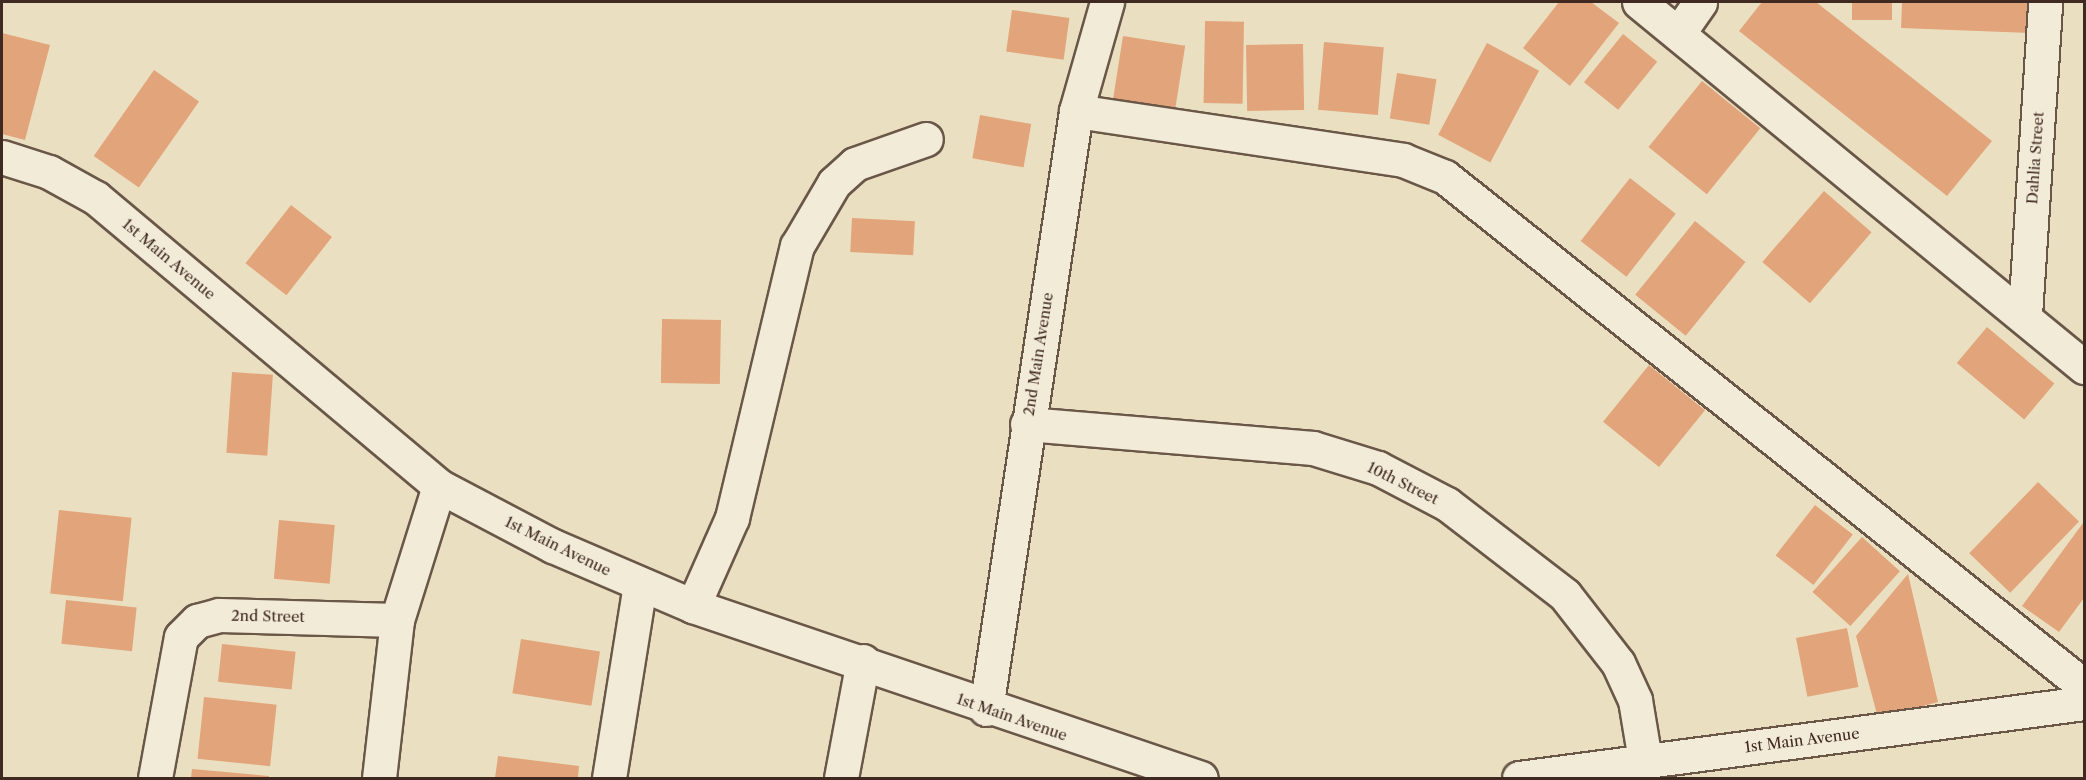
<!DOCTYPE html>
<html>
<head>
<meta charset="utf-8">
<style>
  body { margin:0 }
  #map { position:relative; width:2086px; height:780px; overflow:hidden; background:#eae0c1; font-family:"Libre Caslon Text",serif }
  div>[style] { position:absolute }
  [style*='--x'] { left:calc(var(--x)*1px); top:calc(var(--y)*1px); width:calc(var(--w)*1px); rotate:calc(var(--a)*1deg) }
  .building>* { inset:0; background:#e2a47a; transform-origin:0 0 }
  .roads { filter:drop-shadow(2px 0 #6a5748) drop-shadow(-2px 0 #6a5748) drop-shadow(0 2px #6a5748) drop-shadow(0 -2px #6a5748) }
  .minor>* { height:33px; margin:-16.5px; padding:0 16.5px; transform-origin:16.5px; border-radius:16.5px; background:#f1ebd7 }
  span { translate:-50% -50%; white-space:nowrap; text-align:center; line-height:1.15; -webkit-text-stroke:4.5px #f1ebd7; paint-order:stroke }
  .street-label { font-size:15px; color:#402920 }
  .frame { position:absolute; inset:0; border:3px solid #402920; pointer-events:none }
</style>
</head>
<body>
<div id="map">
  <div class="building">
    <div style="clip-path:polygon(1559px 2px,1591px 2px,1619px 23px,1570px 86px,1523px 48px)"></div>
    <div style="clip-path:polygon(1762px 2px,1816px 2px,1992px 141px,1947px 196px,1739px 31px)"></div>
    <div style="left:1852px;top:2px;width:40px;height:18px"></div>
    <div style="clip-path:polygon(1902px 2px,2032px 2px,2030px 33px,1901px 28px)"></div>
    <div style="left:1012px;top:10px;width:58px;height:42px;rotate:8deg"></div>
    <div style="left:1205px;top:21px;width:39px;height:82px;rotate:1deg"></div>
    <div style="clip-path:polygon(2px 33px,50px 45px,25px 140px,2px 134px)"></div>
    <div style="left:1623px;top:34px;width:44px;height:62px;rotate:39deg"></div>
    <div style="left:1123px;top:36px;width:63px;height:70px;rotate:9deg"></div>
    <div style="left:1324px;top:42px;width:60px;height:68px;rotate:5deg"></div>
    <div style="left:1487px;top:43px;width:59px;height:104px;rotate:28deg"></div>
    <div style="left:1303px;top:44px;width:66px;height:57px;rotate:89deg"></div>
    <div style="left:154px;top:70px;width:55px;height:105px;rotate:35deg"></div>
    <div style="left:1397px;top:73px;width:40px;height:46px;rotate:9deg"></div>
    <div style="left:1702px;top:81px;width:75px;height:85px;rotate:39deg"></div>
    <div style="left:980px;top:115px;width:52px;height:44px;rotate:10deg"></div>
    <div style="left:1630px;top:178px;width:58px;height:80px;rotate:38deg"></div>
    <div style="left:1824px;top:191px;width:63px;height:94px;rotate:41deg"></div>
    <div style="left:291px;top:205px;width:52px;height:74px;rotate:38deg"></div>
    <div style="left:852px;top:218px;width:63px;height:34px;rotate:3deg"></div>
    <div style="left:1695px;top:221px;width:65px;height:95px;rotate:39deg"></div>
    <div style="left:662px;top:319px;width:59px;height:64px;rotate:1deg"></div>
    <div style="left:1987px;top:327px;width:88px;height:47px;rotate:40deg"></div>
    <div style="left:1649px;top:365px;width:72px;height:73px;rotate:39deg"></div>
    <div style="left:232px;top:372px;width:41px;height:81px;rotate:4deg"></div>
    <div style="left:2038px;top:482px;width:57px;height:99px;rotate:44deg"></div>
    <div style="left:1815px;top:505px;width:48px;height:64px;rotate:38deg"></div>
    <div style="left:59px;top:510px;width:73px;height:84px;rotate:6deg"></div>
    <div style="left:279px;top:520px;width:56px;height:59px;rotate:5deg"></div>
    <div style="clip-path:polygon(2083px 523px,2084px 598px,2059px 632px,2022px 606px)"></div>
    <div style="left:1862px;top:537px;width:51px;height:74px;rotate:42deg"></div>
    <div style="clip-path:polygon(1908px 574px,1938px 702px,1878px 718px,1856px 636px)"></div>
    <div style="left:66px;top:600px;width:71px;height:44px;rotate:6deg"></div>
    <div style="left:1847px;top:628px;width:60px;height:52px;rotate:79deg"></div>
    <div style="left:521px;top:639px;width:80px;height:55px;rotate:9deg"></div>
    <div style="left:222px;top:644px;width:74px;height:38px;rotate:6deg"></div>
    <div style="left:204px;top:697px;width:73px;height:62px;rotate:6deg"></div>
    <div style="clip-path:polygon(498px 756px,579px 766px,578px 778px,495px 778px)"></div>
    <div style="clip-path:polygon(192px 769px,269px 776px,269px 778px,191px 778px)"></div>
  </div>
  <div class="roads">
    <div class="minor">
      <div style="--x:1639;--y:2;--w:576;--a:39.36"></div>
      <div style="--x:1680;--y:31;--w:35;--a:-55"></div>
      <div style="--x:1076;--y:111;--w:331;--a:8.5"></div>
      <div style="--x:1403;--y:160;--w:45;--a:22"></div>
      <div style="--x:1445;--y:177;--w:817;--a:38.54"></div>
      <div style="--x:2;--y:157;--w:49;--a:17.7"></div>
      <div style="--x:49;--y:172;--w:54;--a:29"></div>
      <div style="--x:96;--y:198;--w:448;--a:40"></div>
      <div style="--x:439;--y:486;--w:129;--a:27.8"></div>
      <div style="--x:553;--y:546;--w:152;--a:23.2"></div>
      <div style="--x:693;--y:606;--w:536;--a:18.71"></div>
      <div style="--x:2025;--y:315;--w:314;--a:-86.3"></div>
      <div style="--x:1027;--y:424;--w:287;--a:4.8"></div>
      <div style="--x:1313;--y:448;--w:68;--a:17.1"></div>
      <div style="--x:1378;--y:468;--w:78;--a:27.6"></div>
      <div style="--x:1447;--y:504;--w:149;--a:37.6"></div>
      <div style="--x:1565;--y:595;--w:86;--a:52.1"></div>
      <div style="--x:1618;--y:663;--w:41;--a:65.3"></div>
      <div style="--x:1635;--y:700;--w:61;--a:80.5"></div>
      <div style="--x:693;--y:606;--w:96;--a:-66.1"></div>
      <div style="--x:732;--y:518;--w:280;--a:-76.6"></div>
      <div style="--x:797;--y:246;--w:73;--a:-59.6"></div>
      <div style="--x:834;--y:183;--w:28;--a:-42"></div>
      <div style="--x:855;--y:164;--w:75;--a:-19.4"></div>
      <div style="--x:986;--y:709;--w:605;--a:-81.44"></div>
      <div style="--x:1076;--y:111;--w:113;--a:-74.1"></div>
      <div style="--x:155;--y:778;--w:143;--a:-79.6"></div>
      <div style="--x:181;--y:637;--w:23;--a:-45"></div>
      <div style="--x:197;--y:621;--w:23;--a:-15"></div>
      <div style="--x:219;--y:615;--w:178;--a:1.6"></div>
      <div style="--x:379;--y:778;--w:159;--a:-83.5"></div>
      <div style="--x:397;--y:620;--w:140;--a:-72.6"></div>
      <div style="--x:609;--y:778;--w:195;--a:-80.9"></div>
      <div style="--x:841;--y:778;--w:119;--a:-79.4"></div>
      <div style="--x:1519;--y:778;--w:570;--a:-7.56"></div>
    </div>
  </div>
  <div class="street-label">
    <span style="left:2035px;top:158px;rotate:-86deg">Dahlia Street</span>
    <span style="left:169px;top:259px;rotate:40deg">1st Main Avenue</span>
    <span style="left:1038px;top:354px;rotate:-81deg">2nd Main Avenue</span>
    <span style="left:1403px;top:483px;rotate:26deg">10th Street</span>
    <span style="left:558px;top:546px;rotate:26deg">1st Main Avenue</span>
    <span style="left:268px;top:616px;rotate:1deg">2nd Street</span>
    <span style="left:1012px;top:717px;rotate:19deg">1st Main Avenue</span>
    <span style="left:1802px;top:740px;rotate:-7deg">1st Main Avenue</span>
  </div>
  <div class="frame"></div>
</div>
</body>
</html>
